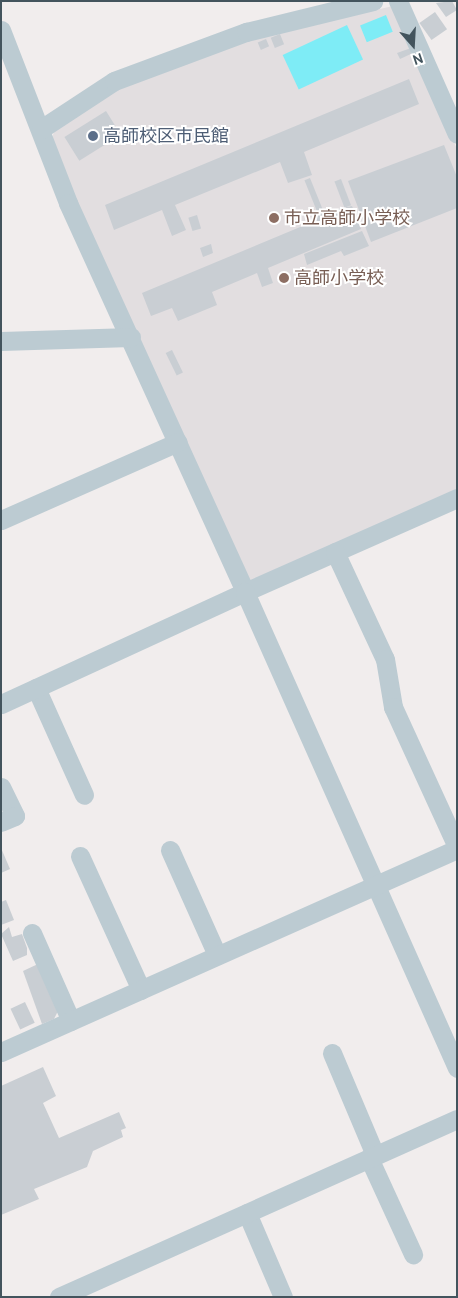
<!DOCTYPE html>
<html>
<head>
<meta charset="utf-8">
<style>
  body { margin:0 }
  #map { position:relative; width:458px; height:1298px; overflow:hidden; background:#f1eded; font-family:Cabin,"Noto Sans JP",sans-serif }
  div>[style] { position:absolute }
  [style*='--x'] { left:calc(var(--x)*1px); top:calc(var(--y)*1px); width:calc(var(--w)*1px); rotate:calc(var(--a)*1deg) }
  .education>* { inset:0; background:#e2dee0 }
  .water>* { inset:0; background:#7eecf6; transform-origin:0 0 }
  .building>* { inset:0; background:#c9ced3; transform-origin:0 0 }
  .minor>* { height:19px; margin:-9.5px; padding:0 9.5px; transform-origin:9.5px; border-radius:9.5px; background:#bccbd2 }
  .dots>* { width:14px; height:14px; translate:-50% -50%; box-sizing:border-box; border:2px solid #fff; border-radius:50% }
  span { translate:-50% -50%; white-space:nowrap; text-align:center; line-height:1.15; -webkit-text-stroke:4px #fff; paint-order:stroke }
  .service-label { font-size:18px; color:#4e5e75 }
  .left { translate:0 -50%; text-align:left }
  .education-label { font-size:18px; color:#785e54 }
  .frame { position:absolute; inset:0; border:2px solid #43545d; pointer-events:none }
  .north { position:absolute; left:388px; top:20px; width:50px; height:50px; -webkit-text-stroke:4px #fff; paint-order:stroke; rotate:161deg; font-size:14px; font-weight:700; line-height:20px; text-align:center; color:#43545d }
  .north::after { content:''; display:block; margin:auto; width:18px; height:22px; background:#43545d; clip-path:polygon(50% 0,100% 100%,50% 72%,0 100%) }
</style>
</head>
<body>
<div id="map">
  <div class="education">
    <div style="clip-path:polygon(393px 6px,457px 149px,457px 490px,251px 582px,77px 206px,52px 138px,56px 126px,110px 88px,236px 42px)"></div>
  </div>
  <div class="water">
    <div style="left:386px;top:15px;width:18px;height:28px;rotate:68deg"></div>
    <div style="left:347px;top:25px;width:38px;height:71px;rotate:65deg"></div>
  </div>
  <div class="building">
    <div style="clip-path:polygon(452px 1px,457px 10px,446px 17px,436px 3px)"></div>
    <div style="left:435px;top:12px;width:21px;height:19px;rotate:55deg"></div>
    <div style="left:280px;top:34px;width:11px;height:10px;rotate:68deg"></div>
    <div style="left:266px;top:39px;width:8px;height:9px;rotate:67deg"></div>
    <div style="clip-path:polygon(411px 48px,413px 53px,400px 59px,397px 53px)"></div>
    <div style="clip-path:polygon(409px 79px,419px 104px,304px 152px,312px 175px,288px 183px,280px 162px,175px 205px,186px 230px,172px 236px,162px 210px,114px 230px,105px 205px)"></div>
    <div style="left:106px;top:111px;width:28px;height:49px;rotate:58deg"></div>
    <div style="clip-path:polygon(444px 145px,457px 177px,457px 208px,371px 242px,348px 181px)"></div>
    <div style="left:310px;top:178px;width:35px;height:6px;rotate:68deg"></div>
    <div style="left:341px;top:179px;width:28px;height:7px;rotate:69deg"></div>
    <div style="clip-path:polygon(352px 206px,361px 229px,268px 268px,273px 283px,262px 287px,257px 273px,212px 292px,217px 305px,178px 321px,172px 308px,151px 316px,142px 293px,317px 220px,316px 214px)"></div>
    <div style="left:197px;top:215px;width:14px;height:9px;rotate:73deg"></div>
    <div style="clip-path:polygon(362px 231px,369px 246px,344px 256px,341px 251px,307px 265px,304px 254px)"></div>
    <div style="clip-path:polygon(211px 244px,213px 253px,203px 257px,200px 248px)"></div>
    <div style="left:172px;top:350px;width:25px;height:7px;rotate:64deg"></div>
    <div style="clip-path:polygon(1px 848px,10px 869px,1px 873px)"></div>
    <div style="clip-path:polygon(6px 900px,14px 920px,1px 925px,1px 902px)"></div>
    <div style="clip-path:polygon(9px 927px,12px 937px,22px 934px,27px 948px,27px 955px,13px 961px,1px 934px)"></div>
    <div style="clip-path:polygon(38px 964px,58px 1011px,54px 1019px,42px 1024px,23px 971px)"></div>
    <div style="left:25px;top:1002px;width:23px;height:16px;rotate:65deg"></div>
    <div style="clip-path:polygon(43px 1067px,56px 1096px,43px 1103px,59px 1138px,119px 1112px,126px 1128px,121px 1130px,123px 1137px,93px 1151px,87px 1167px,34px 1189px,39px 1199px,1px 1215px,1px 1086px)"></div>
  </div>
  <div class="minor">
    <div style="--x:398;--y:1;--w:145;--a:66.1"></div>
    <div style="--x:1;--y:30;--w:186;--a:68.8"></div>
    <div style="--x:68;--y:203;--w:427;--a:65.5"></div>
    <div style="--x:245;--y:592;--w:232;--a:-23.9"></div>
    <div style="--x:41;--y:129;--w:87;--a:-33.3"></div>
    <div style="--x:114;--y:81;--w:141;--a:-20.4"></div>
    <div style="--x:246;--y:32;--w:131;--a:-13.7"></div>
    <div style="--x:1;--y:341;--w:130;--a:-1.8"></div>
    <div style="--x:1;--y:520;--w:193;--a:-23.8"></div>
    <div style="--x:335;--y:552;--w:118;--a:65"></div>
    <div style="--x:385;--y:659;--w:49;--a:80.5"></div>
    <div style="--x:393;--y:707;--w:154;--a:65.4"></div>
    <div style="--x:36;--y:688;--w:117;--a:65.8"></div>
    <div style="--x:1;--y:704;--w:268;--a:-24.7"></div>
    <div style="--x:245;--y:592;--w:521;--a:65.99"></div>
    <div style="--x:1;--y:787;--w:32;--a:64"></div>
    <div style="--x:15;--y:816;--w:15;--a:157"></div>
    <div style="--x:170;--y:850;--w:115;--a:65.9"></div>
    <div style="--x:80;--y:856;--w:147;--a:65.5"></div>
    <div style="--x:32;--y:933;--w:96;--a:66.1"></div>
    <div style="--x:1;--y:1052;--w:499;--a:-24"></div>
    <div style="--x:332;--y:1053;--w:111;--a:67.1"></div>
    <div style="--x:369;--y:1158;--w:106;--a:65.4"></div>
    <div style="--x:247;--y:1213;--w:91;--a:66.8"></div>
    <div style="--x:59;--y:1297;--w:436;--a:-24.1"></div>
  </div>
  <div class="dots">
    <div style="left:93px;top:136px;background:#5c6f8a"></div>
    <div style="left:274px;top:218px;background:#8d6e63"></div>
    <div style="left:284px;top:278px;background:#8d6e63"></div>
  </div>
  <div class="service-label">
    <span class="left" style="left:103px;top:136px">高師校区市民館</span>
  </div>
  <div class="education-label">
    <span class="left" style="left:284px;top:218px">市立高師小学校</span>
    <span class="left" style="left:294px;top:278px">高師小学校</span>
  </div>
  <div class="frame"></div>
  <div class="north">N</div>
</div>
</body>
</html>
